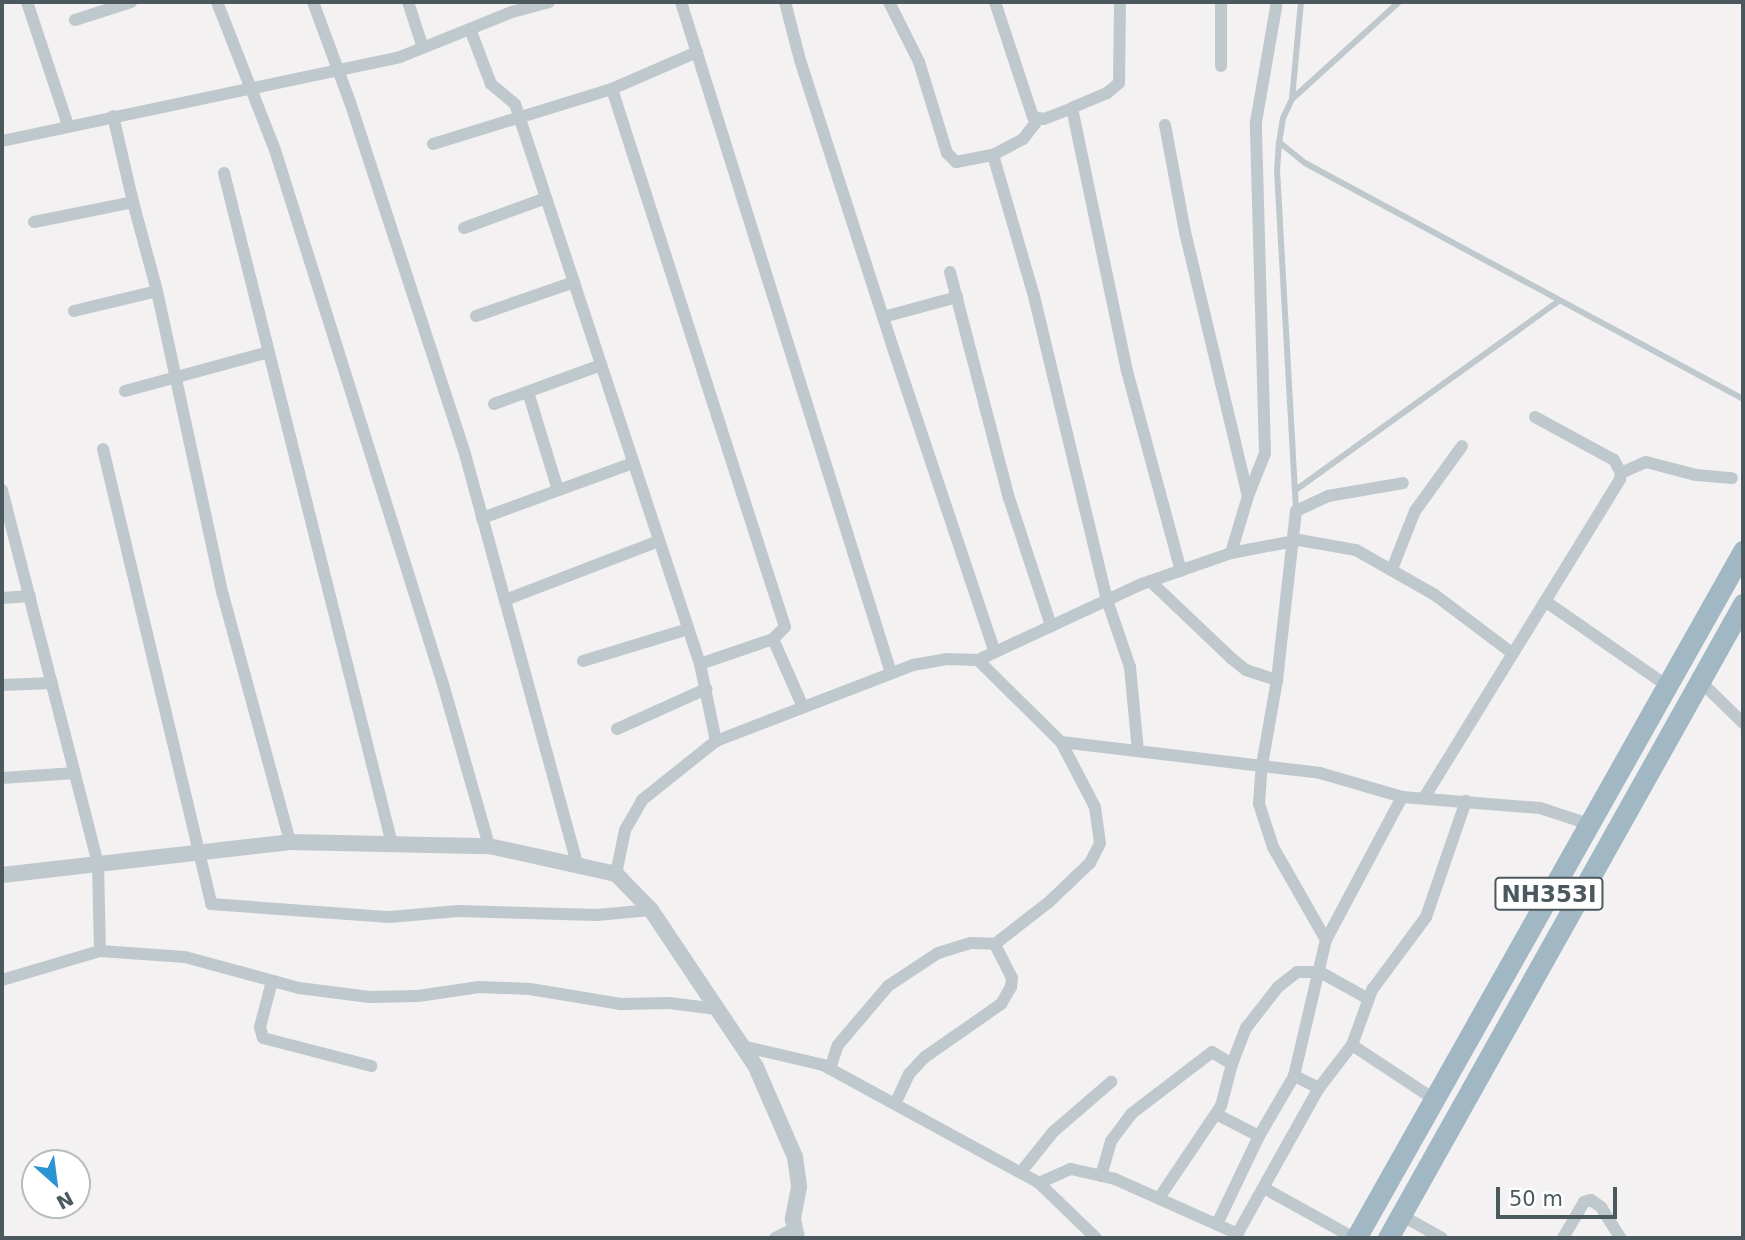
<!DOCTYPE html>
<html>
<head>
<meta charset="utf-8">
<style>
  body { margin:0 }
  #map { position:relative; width:1745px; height:1240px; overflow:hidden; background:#f3f1f2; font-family:"DejaVu Sans",sans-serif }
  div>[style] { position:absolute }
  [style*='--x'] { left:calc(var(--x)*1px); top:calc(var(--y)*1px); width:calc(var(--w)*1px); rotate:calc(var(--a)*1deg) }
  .service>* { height:6px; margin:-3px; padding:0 3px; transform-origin:3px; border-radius:3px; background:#bfc8cc }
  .minor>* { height:12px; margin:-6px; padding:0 6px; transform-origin:6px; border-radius:6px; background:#bfc8cc }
  .tertiary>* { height:16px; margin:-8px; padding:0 8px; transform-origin:8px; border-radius:8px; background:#bfc8cc }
  .trunk>* { height:21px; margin:-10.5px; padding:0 10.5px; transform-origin:10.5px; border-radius:10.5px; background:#a1b8c4 }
  span { translate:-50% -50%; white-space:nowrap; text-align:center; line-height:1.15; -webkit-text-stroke:5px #fff; paint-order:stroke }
  .shield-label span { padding:2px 5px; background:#fff; border:2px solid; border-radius:5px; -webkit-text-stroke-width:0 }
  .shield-label { font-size:23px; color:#4b585d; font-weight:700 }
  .frame { position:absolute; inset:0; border:4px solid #4b585d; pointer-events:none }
  .north { position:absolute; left:21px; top:1149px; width:70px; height:70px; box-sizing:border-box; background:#fff; border:2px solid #b7bcbe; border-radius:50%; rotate:152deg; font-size:19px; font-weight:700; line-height:28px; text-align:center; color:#4b585d }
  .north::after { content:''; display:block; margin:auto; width:24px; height:32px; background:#2c94d2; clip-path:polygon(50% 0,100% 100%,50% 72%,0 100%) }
  .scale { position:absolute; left:1496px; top:1187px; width:121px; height:32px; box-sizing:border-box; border:4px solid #4b585d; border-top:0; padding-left:9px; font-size:21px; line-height:24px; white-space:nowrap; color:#4b585d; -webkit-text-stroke:5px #fff; paint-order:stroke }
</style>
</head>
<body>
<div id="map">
  <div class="service">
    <div style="--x:1399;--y:2;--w:144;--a:137.8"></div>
    <div style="--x:1292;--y:99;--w:21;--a:115"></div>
    <div style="--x:1283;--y:118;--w:24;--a:99"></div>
    <div style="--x:1279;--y:142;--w:33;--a:39"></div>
    <div style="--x:1305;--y:163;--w:498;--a:28.3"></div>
    <div style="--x:1292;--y:99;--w:97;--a:-84.7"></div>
    <div style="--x:1279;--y:142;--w:28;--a:94"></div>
    <div style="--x:1277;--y:170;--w:342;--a:86.8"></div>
    <div style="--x:1297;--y:489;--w:322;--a:-35.7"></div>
  </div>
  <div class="minor">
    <div style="--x:27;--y:2;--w:130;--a:71.6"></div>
    <div style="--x:217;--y:2;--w:159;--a:68.6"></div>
    <div style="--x:275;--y:150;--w:560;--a:72.54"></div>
    <div style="--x:443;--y:684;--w:168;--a:74.1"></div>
    <div style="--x:313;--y:2;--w:107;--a:69.7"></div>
    <div style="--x:350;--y:102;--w:370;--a:71.9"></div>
    <div style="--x:465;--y:454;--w:427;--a:74.7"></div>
    <div style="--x:408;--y:2;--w:48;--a:71.9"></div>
    <div style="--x:681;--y:2;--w:703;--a:72.62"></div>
    <div style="--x:785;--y:2;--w:60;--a:75.5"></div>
    <div style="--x:800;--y:60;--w:299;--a:72.1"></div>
    <div style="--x:892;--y:345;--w:324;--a:71.5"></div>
    <div style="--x:889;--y:2;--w:67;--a:63.4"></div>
    <div style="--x:919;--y:62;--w:95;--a:72.9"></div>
    <div style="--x:947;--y:153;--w:13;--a:45"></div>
    <div style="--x:956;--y:162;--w:38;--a:-11"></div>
    <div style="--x:993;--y:155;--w:34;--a:-28"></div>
    <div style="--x:1023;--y:139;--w:24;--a:-52"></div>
    <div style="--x:995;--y:2;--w:121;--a:71.7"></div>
    <div style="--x:1033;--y:117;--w:11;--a:10"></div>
    <div style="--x:1044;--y:119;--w:30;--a:-21"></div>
    <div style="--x:1120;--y:2;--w:81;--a:90.7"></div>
    <div style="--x:1119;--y:83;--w:16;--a:140"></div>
    <div style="--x:1107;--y:93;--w:38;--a:157"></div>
    <div style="--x:1072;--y:108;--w:269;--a:78.2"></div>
    <div style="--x:1127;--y:371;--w:207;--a:74.9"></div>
    <div style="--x:1221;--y:2;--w:64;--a:90"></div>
    <div style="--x:75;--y:20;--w:59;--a:-17.8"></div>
    <div style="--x:470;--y:29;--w:59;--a:69.1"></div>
    <div style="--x:491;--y:84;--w:31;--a:40"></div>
    <div style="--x:515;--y:104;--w:16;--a:72"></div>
    <div style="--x:520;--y:119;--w:574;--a:71.72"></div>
    <div style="--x:700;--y:664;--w:79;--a:78.3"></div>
    <div style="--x:697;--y:52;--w:93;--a:156.5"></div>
    <div style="--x:612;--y:89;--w:565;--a:72.17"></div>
    <div style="--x:785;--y:627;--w:17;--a:135"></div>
    <div style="--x:773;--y:639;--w:74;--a:66.2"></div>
    <div style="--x:113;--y:116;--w:88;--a:76.9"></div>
    <div style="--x:1165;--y:125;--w:109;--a:79.4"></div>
    <div style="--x:1185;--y:232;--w:271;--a:76.6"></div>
    <div style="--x:1248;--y:496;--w:59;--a:106.6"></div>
    <div style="--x:2;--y:141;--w:407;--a:-11.9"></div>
    <div style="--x:400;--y:57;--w:121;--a:-21.9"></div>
    <div style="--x:512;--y:12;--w:38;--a:-15"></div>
    <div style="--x:433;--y:144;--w:187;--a:-17.1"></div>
    <div style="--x:993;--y:155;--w:147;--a:73.8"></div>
    <div style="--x:1034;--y:296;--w:313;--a:76.5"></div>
    <div style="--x:1107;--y:600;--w:71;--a:71.1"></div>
    <div style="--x:1130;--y:667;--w:84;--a:84.6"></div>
    <div style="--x:224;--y:173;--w:692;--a:75.94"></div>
    <div style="--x:34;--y:222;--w:101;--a:-11.4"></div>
    <div style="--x:133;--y:202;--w:92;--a:74.9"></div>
    <div style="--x:157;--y:291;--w:311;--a:77.8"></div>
    <div style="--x:223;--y:595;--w:256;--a:74.8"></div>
    <div style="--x:464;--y:228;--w:87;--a:-20.1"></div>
    <div style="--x:950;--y:272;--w:234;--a:75.4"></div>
    <div style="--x:1009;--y:498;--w:135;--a:71.8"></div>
    <div style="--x:74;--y:311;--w:85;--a:-13.5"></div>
    <div style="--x:476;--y:316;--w:104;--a:-19.1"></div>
    <div style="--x:883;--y:317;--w:77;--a:-15.1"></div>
    <div style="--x:125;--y:391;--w:149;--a:-15.2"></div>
    <div style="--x:528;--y:392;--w:102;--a:73"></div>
    <div style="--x:494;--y:404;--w:114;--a:-20"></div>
    <div style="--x:103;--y:449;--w:468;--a:76.6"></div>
    <div style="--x:211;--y:904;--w:179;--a:4.2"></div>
    <div style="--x:390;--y:917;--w:68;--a:-5"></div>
    <div style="--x:458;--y:911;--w:139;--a:1.6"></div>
    <div style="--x:597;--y:915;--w:54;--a:-5.3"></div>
    <div style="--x:1621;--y:473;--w:27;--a:-24"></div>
    <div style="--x:1646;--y:462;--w:52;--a:14.6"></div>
    <div style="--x:1696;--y:475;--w:36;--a:5"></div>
    <div style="--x:2;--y:490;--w:386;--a:75.6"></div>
    <div style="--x:98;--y:864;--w:87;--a:88.7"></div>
    <div style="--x:100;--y:951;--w:85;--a:4"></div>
    <div style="--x:185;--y:957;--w:118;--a:15.2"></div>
    <div style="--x:299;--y:988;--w:71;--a:7.3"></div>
    <div style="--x:369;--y:997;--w:49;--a:-1.2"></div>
    <div style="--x:418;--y:996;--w:62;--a:-8.4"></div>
    <div style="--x:479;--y:987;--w:51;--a:2.2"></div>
    <div style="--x:530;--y:989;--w:92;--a:9.4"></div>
    <div style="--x:621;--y:1004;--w:48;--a:-1.2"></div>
    <div style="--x:669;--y:1003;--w:48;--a:7.1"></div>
    <div style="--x:1248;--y:496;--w:46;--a:-68.4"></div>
    <div style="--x:1265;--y:453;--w:331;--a:-91.6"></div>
    <div style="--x:1256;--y:122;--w:122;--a:-80.1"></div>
    <div style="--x:482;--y:518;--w:161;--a:-20"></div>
    <div style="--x:1392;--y:569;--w:62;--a:-68.4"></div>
    <div style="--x:1415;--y:511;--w:80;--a:-54.1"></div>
    <div style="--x:1150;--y:581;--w:112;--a:43.5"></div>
    <div style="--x:1231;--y:658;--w:19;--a:39"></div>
    <div style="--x:1246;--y:670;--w:33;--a:18"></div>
    <div style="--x:2;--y:598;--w:28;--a:-4"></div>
    <div style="--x:505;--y:600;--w:165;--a:-21"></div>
    <div style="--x:1545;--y:601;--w:147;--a:34.8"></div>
    <div style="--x:978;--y:660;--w:117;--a:44.7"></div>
    <div style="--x:1061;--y:742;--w:261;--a:6.8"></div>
    <div style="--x:1320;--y:773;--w:85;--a:16.3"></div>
    <div style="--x:1402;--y:797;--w:138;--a:4.6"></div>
    <div style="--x:1540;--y:808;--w:52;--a:18.1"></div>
    <div style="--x:583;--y:661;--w:110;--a:-16.9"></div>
    <div style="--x:700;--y:664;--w:77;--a:-18.9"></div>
    <div style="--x:1699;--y:680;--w:62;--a:44.3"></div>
    <div style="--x:2;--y:685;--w:50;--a:-2.3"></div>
    <div style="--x:617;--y:729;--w:98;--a:-24.2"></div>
    <div style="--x:2;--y:778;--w:73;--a:-3.9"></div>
    <div style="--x:1424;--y:798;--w:374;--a:-58.4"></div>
    <div style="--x:1620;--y:479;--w:6;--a:-81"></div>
    <div style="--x:1621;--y:473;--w:15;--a:-118"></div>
    <div style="--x:1614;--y:460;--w:90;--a:-151.4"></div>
    <div style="--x:616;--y:874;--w:45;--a:-78.4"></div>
    <div style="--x:625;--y:830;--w:34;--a:-60"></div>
    <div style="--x:642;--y:800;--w:95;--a:-38.6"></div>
    <div style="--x:716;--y:741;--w:211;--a:-21.1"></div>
    <div style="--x:913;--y:665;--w:34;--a:-10"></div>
    <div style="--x:946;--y:659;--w:32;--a:2"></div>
    <div style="--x:978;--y:660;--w:181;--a:-24.9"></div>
    <div style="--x:1142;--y:584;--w:94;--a:-19.2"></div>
    <div style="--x:1231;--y:553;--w:69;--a:-10.8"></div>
    <div style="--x:1299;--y:540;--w:58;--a:10"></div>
    <div style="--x:1356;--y:550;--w:91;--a:29.7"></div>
    <div style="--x:1435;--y:595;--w:96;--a:37"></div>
    <div style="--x:1326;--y:940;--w:107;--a:-119.7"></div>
    <div style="--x:1273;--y:847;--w:45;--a:-108"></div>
    <div style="--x:1259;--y:804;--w:39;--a:-86"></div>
    <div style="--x:1262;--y:765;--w:86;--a:-80"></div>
    <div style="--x:1277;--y:680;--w:170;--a:-83.6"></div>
    <div style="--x:1296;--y:511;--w:35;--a:-25"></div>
    <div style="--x:1328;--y:496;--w:76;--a:-9.8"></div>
    <div style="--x:2;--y:980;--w:102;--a:-16.5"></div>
    <div style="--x:272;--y:981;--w:48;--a:104.6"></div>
    <div style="--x:260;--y:1027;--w:11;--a:75"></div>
    <div style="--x:263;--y:1038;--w:112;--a:14.5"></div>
    <div style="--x:1352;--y:1045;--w:59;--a:-70"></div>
    <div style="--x:1372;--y:990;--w:91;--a:-53.5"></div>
    <div style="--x:1426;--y:917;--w:123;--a:-71"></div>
    <div style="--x:742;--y:1046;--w:83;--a:13.2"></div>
    <div style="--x:823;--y:1065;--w:246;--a:28.6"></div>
    <div style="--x:1039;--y:1183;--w:35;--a:-24"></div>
    <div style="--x:1071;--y:1169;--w:45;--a:12.8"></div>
    <div style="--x:1115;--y:1179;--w:135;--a:24.1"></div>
    <div style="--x:830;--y:1069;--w:25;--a:-72"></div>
    <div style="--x:838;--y:1045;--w:77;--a:-49.7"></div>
    <div style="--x:888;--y:986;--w:60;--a:-33.4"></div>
    <div style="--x:938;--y:953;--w:34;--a:-17"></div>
    <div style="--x:971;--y:943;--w:24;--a:2"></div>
    <div style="--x:995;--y:944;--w:68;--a:-37.9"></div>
    <div style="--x:1049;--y:902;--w:57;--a:-43.6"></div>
    <div style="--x:1090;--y:863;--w:22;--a:-63"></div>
    <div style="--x:1100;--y:843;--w:36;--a:-98"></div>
    <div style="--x:1095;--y:807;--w:73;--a:-117.6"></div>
    <div style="--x:1319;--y:1088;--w:28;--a:-154"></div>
    <div style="--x:1294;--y:1076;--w:140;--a:-76.8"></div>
    <div style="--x:1326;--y:940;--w:162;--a:-62"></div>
    <div style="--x:896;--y:1102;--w:31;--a:-65"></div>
    <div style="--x:909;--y:1074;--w:23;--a:-47"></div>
    <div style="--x:925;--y:1057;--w:93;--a:-34.9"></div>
    <div style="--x:1001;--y:1004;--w:20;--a:-60"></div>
    <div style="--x:1011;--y:987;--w:9;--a:-84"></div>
    <div style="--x:1012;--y:978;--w:38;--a:-117"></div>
    <div style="--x:1216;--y:1114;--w:48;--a:27.1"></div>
    <div style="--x:1021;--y:1172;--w:51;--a:-51.3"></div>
    <div style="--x:1053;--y:1132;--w:77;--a:-40.8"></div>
    <div style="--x:1101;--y:1176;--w:36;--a:-74"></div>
    <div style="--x:1111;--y:1141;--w:34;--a:-53"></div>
    <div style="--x:1131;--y:1114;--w:102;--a:-37.4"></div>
    <div style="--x:1212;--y:1052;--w:23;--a:31"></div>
    <div style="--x:1232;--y:1064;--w:39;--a:-69"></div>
    <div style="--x:1246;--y:1028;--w:52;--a:-52"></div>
    <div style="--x:1278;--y:987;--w:24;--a:-38"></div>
    <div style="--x:1297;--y:972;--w:23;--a:0"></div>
    <div style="--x:1320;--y:972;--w:54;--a:29"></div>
    <div style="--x:1039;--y:1183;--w:79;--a:44"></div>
    <div style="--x:1264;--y:1188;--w:103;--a:29.1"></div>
    <div style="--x:1159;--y:1198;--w:111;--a:-56"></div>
    <div style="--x:1221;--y:1106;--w:43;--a:-75.3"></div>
    <div style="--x:1401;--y:1215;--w:47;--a:29.3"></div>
    <div style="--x:1217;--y:1224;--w:98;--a:-64.5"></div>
    <div style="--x:1259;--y:1136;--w:69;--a:-59.7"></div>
    <div style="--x:775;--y:1238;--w:22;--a:-27"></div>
    <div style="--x:1235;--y:1238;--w:172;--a:-60.8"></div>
    <div style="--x:1319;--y:1088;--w:54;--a:-52.5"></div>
    <div style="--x:1352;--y:1045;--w:98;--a:33.4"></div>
    <div style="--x:1563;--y:1238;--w:42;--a:-59.7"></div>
    <div style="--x:1584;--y:1202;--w:7;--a:-16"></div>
    <div style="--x:1591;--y:1200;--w:12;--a:35"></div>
    <div style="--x:1601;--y:1207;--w:36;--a:58"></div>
  </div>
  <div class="tertiary">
    <div style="--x:2;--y:875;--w:290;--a:-6.5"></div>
    <div style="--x:290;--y:842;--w:199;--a:1.2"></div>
    <div style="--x:489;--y:846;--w:130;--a:12.4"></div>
    <div style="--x:616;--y:874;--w:50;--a:45.8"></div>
    <div style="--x:651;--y:910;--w:189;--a:56.2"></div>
    <div style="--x:756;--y:1067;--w:98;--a:66.6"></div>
    <div style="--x:795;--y:1157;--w:30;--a:82"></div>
    <div style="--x:799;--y:1187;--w:33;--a:101"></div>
    <div style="--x:793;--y:1219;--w:19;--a:78"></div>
  </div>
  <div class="trunk">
    <div style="--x:1356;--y:1238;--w:789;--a:-60.61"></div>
    <div style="--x:1388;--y:1238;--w:727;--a:-60.75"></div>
  </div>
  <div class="shield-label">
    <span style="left:1549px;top:894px">NH353I</span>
  </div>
  <div class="frame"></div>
  <div class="north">N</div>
  <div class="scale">50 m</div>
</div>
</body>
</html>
